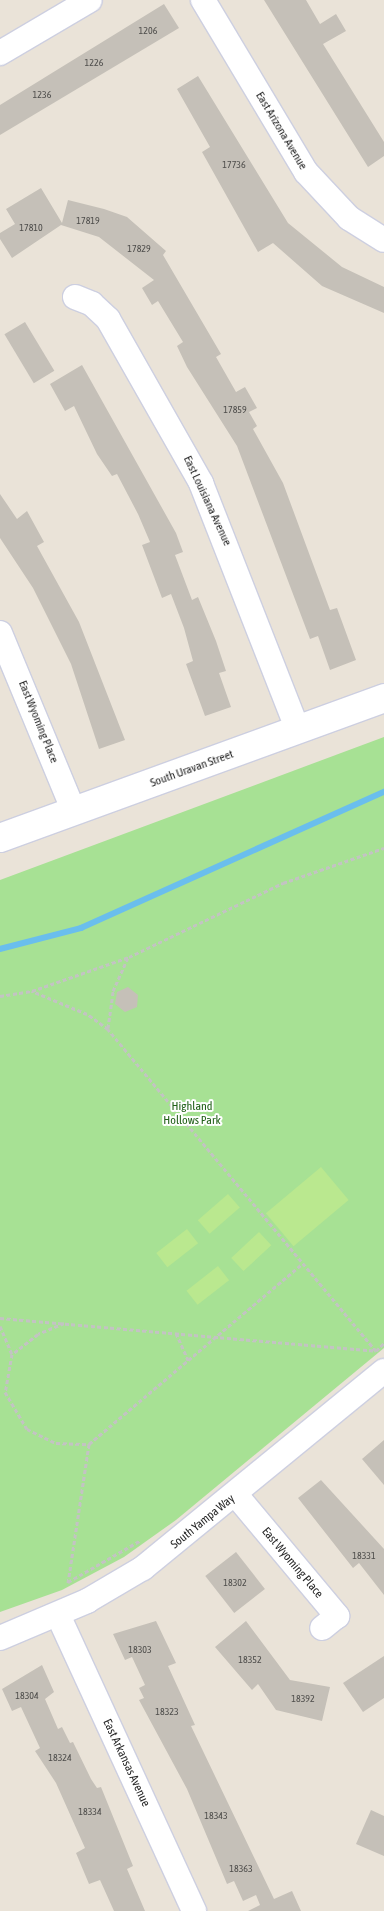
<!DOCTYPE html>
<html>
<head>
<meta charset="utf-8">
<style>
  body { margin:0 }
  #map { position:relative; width:384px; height:1911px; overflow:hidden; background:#eae3d8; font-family:"Asap Condensed",sans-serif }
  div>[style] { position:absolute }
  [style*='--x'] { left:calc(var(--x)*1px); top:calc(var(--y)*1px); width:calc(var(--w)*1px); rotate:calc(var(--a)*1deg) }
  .green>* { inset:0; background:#a7e194 }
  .pitch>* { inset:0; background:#bae88f; transform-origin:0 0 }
  .stream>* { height:5.5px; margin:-2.75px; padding:0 2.75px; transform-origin:2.75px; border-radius:2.75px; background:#6abeed }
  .building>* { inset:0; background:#c5c0b8; transform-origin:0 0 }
  .path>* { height:3px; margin-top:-1.5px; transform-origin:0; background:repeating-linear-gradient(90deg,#c3c3c3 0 4px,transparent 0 6.5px) }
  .roads { filter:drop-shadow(1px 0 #cdcfe0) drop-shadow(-1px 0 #cdcfe0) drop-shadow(0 1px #cdcfe0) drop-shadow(0 -1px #cdcfe0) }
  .minor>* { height:24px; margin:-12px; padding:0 12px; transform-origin:12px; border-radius:12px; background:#fff }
  .tertiary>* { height:28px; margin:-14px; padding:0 14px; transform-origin:14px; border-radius:14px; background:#fff }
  span { translate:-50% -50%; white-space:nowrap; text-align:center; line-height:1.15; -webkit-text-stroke:4px #fff; paint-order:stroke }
  .number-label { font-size:10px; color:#4e4d4b }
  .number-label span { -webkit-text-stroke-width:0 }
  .street-label { font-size:12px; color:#272727 }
  .park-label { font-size:12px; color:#226119 }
</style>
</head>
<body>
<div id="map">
  <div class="green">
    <div style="clip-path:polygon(384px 737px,384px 1348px,176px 1520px,124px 1557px,62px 1590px,0 1612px,0 880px)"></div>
  </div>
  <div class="pitch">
    <div style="left:321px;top:1167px;width:43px;height:72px;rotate:50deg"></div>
    <div style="left:228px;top:1194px;width:18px;height:40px;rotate:49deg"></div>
    <div style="left:187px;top:1229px;width:18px;height:39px;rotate:52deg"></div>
    <div style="left:259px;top:1232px;width:18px;height:38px;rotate:47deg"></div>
    <div style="left:218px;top:1266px;width:18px;height:40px;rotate:52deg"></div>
  </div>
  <div class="stream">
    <div style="--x:0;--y:949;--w:84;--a:-14.5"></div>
    <div style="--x:81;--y:928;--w:332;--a:-24.2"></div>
  </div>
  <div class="building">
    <div style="clip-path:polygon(264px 0,306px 0,320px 24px,336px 14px,346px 31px,323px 44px,384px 142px,384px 156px,368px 167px)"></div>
    <div style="clip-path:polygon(164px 4px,179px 28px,0 135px,0 105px)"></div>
    <div style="clip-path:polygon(198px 76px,288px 223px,342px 267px,384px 287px,384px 313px,322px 286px,273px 243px,258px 252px,202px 152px,210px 147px,177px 89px)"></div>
    <div style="clip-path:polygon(41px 188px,62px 223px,68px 200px,104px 209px,127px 217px,166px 251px,163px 255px,221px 354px,216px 357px,236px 392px,245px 387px,257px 408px,249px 412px,257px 426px,253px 429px,283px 483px,330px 610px,337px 608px,356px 660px,330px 670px,318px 636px,310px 639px,237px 446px,187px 367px,177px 346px,183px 342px,158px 301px,152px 305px,142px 288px,154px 280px,99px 237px,61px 225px,12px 258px,0 239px,0 233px,15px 224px,6px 209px)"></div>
    <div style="left:25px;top:322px;width:57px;height:24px;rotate:59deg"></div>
    <div style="clip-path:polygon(82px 365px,176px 533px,183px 552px,175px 555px,192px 600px,198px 597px,216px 641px,226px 671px,219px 673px,231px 707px,205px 716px,186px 664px,193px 661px,184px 628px,171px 594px,162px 598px,142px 545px,150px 542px,138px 514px,117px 474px,112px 476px,97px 454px,74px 406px,65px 411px,50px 384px)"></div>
    <div style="clip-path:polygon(0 494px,17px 519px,27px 511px,44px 542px,37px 546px,79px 622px,125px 740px,99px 749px,71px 664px,33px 588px,0 538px)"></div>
    <div style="clip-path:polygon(128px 987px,138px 995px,137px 1007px,125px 1012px,115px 1004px,117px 992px)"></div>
    <div style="clip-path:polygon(384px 1440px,384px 1485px,362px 1459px)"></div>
    <div style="clip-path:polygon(321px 1480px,384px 1549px,384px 1595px,359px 1563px,353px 1568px,298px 1498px)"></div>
    <div style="left:236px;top:1552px;width:47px;height:39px;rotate:52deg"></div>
    <div style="clip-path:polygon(156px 1621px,176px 1663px,168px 1666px,195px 1725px,191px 1726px,274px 1899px,292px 1891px,301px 1911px,248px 1911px,260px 1905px,256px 1895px,243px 1901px,234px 1881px,227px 1884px,187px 1789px,139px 1700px,144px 1698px,139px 1688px,145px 1685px,132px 1657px,125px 1660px,113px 1634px)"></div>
    <div style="clip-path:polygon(246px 1621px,290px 1680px,330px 1687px,322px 1721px,276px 1710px,258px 1684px,252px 1690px,215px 1647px)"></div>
    <div style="clip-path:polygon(384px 1656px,384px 1698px,363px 1712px,343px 1683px)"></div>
    <div style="clip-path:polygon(42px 1665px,54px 1692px,45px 1699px,58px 1729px,62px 1727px,70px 1743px,73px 1742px,91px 1779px,97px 1788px,101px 1787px,133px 1866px,127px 1869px,145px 1911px,114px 1911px,100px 1880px,89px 1884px,76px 1853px,85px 1848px,56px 1783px,35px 1751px,40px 1748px,21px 1707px,12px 1711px,2px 1689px)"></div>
    <div style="clip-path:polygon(371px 1810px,384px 1816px,384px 1856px,356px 1844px)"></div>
  </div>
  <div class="path">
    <div style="--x:0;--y:996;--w:32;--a:-9"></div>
    <div style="--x:32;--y:991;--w:103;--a:-19.3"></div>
    <div style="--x:129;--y:957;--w:171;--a:-25.7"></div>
    <div style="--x:283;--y:883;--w:107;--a:-19.1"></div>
    <div style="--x:108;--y:1028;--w:37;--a:-82"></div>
    <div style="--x:113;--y:991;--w:36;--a:-66"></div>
    <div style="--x:0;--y:1318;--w:377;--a:5"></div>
    <div style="--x:376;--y:1351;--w:419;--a:-129.8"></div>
    <div style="--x:108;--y:1029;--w:26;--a:-144"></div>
    <div style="--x:87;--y:1014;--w:60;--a:-157.3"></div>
    <div style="--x:64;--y:1323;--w:28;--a:157"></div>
    <div style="--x:38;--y:1334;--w:33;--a:142"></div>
    <div style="--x:12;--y:1354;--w:39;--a:100"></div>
    <div style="--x:5;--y:1392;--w:43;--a:59.3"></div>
    <div style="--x:27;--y:1429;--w:32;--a:26"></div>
    <div style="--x:56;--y:1443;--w:33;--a:2"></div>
    <div style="--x:89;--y:1444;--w:279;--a:-40.2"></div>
    <div style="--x:0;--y:1326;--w:30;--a:67"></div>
    <div style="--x:176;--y:1333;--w:30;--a:66"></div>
    <div style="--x:376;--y:1351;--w:11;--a:-45"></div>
    <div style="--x:68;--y:1582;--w:84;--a:-29.9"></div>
    <div style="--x:68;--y:1583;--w:141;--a:-81.4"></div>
  </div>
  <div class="roads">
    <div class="minor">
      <div style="--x:203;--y:0;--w:200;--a:59.1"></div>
      <div style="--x:306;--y:172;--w:63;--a:46.9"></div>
      <div style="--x:349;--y:218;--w:41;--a:32.2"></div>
      <div style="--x:0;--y:53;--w:104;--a:-30.5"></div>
      <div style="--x:75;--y:297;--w:18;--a:22"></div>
      <div style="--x:92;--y:304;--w:22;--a:43"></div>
      <div style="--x:108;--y:319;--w:189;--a:60.4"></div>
      <div style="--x:201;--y:483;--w:266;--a:68.6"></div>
      <div style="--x:0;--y:633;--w:194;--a:67.5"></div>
      <div style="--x:236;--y:1495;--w:158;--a:50.1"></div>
      <div style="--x:337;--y:1616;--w:19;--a:141"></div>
      <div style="--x:58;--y:1615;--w:326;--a:65.3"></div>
      <div style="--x:0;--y:1638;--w:95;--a:-23"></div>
      <div style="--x:87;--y:1601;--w:65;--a:-30.5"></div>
      <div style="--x:143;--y:1568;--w:311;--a:-39.3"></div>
    </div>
    <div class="tertiary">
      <div style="--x:0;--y:838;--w:409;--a:-20"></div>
    </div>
  </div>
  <div class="number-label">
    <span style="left:148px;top:31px">1206</span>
    <span style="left:94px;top:63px">1226</span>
    <span style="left:42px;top:95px">1236</span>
    <span style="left:234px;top:165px">17736</span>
    <span style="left:88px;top:221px">17819</span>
    <span style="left:31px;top:228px">17810</span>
    <span style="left:139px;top:249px">17829</span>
    <span style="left:235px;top:410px">17859</span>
    <span style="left:364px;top:1556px">18331</span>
    <span style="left:235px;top:1583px">18302</span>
    <span style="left:140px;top:1650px">18303</span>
    <span style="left:250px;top:1660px">18352</span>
    <span style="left:27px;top:1696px">18304</span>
    <span style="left:303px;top:1699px">18392</span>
    <span style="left:167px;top:1712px">18323</span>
    <span style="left:60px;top:1758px">18324</span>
    <span style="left:90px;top:1812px">18334</span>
    <span style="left:216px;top:1816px">18343</span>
    <span style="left:241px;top:1869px">18363</span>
  </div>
  <div class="street-label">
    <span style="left:281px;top:131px;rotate:59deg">East Arizona Avenue</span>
    <span style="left:207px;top:501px;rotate:65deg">East Louisiana Avenue</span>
    <span style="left:38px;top:722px;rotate:68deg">East Wyoming Place</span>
    <span style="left:192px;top:769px;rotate:-20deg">South Uravan Street</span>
    <span style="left:203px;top:1522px;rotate:-39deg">South Yampa Way</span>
    <span style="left:292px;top:1563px;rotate:50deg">East Wyoming Place</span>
    <span style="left:126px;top:1763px;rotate:65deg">East Arkansas Avenue</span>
  </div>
  <div class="park-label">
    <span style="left:192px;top:1114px">Highland<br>Hollows Park</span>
  </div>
</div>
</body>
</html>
